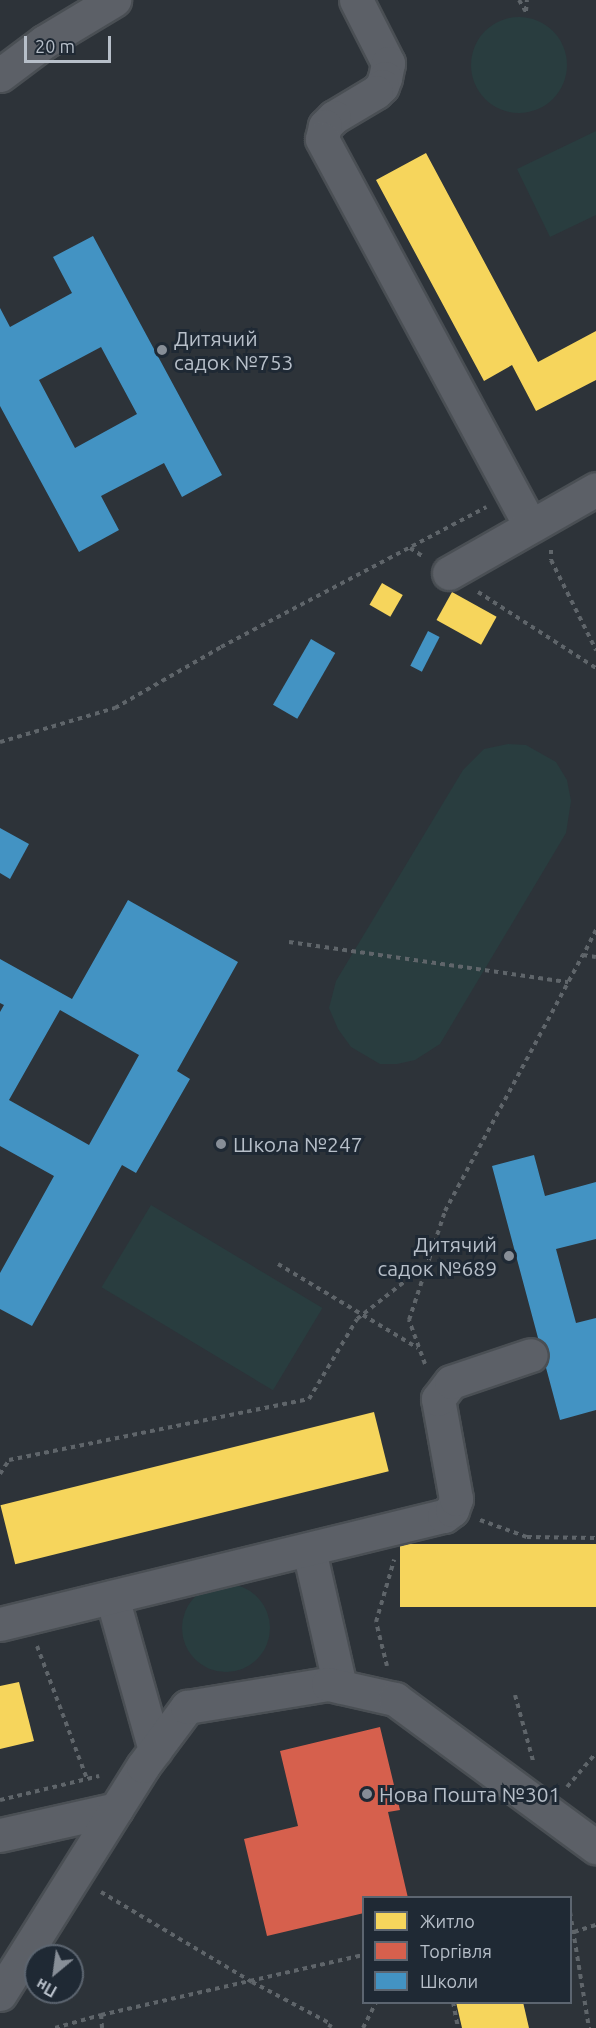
<!DOCTYPE html>
<html>
<head>
<meta charset="utf-8">
<style>
  body { margin:0 }
  #map { position:relative; width:596px; height:2028px; overflow:hidden; background:#2d3339; font-family:Ubuntu,sans-serif }
  div>[style] { position:absolute }
  [style*='--x'] { left:calc(var(--x)*1px); top:calc(var(--y)*1px); width:calc(var(--w)*1px); rotate:calc(var(--a)*1deg) }
  .green>* { inset:0; background:#293d3f; transform-origin:0 0 }
  .round { border-radius:50% }
  .homes>* { inset:0; background:#f6d55c; transform-origin:0 0 }
  .shops>* { inset:0; background:#d6604d }
  .schools>* { inset:0; background:#4393c3; transform-origin:0 0 }
  .path>* { height:4px; margin-top:-2px; transform-origin:0; background:repeating-linear-gradient(90deg,#5f656a 0 4.5px,transparent 0 9px) }
  .roads { filter:drop-shadow(2px 0 #4a4f54) drop-shadow(-2px 0 #4a4f54) drop-shadow(0 2px #4a4f54) drop-shadow(0 -2px #4a4f54) }
  .minor>* { height:33px; margin:-16.5px; padding:0 16.5px; transform-origin:16.5px; border-radius:16.5px; background:#5c6067 }
  .dots>* { width:16px; height:16px; translate:-50% -50%; box-sizing:border-box; border:3px solid #1f2934; border-radius:50% }
  span { translate:-50% -50%; white-space:nowrap; text-align:center; line-height:1.15; -webkit-text-stroke:6px #1f2934; paint-order:stroke }
  .poi-label { font-size:21px; color:#b7bfc9 }
  .left { translate:0 -50%; text-align:left }
  .right { translate:-100% -50%; text-align:right }
  .legend { position:absolute; left:362px; top:1896px; width:210px; height:108px; box-sizing:border-box; background:#1f2934; border:2px solid #5c6570; margin:0; padding:8px 10px; list-style:none; font-size:18px; color:#b7bfc9 }
  .legend li { display:flex; align-items:center; gap:12px; height:30px }
  .legend b { width:30px; border:2px solid #5c6570 }
  .north { position:absolute; left:24px; top:1944px; width:60px; height:60px; box-sizing:border-box; background:#1f2934; border:2px solid #5c6570; border-radius:50%; rotate:209deg; font-size:16px; font-weight:700; line-height:24px; text-align:center; color:#b7bfc9 }
  .north::after { content:''; display:block; margin:auto; width:21px; height:27px; background:#878e97; clip-path:polygon(50% 0,100% 100%,50% 72%,0 100%) }
  .scale { position:absolute; left:24px; top:36px; width:87px; height:27px; box-sizing:border-box; border:3px solid #b7bfc9; border-top:0; padding-left:8px; font-size:18px; line-height:21px; white-space:nowrap; color:#b7bfc9; -webkit-text-stroke:4px #1f2934; paint-order:stroke }
</style>
</head>
<body>
<div id="map">
  <div class="green">
    <div class="round" style="left:471px;top:17px;width:96px;height:96px"></div>
    <div style="clip-path:polygon(596px 131px,596px 215px,550px 237px,517px 169px)"></div>
    <div style="clip-path:polygon(508px 744px,526px 745px,556px 762px,567px 780px,571px 801px,566px 833px,440px 1044px,415px 1060px,397px 1064px,380px 1064px,351px 1047px,338px 1029px,329px 1008px,336px 981px,463px 770px,484px 749px)"></div>
    <div style="left:151px;top:1205px;width:200px;height:96px;rotate:31deg"></div>
    <div class="round" style="left:182px;top:1584px;width:88px;height:88px"></div>
  </div>
  <div class="homes">
    <div style="clip-path:polygon(426px 153px,538px 362px,596px 331px,596px 380px,536px 411px,512px 365px,484px 381px,376px 180px)"></div>
    <div style="left:382px;top:583px;width:24px;height:25px;rotate:30deg"></div>
    <div style="left:452px;top:592px;width:51px;height:32px;rotate:29deg"></div>
    <div style="left:374px;top:1412px;width:61px;height:385px;rotate:76deg"></div>
    <div style="left:596px;top:1544px;width:63px;height:196px;rotate:90deg"></div>
    <div style="clip-path:polygon(19px 1682px,34px 1741px,0 1749px,0 1686px)"></div>
    <div style="clip-path:polygon(456px 2002px,523px 2002px,529px 2028px,462px 2028px)"></div>
  </div>
  <div class="shops">
    <div style="clip-path:polygon(380px 1727px,400px 1810px,388px 1812px,408px 1898px,364px 1898px,364px 1913px,267px 1936px,244px 1839px,298px 1826px,280px 1751px)"></div>
  </div>
  <div class="schools">
    <div style="clip-path:polygon(evenodd,93px 236px,222px 475px,182px 497px,164px 463px,101px 496px,119px 530px,79px 552px,0 406px,0 308px,10px 327px,72px 293px,53px 257px,93px 236px,101px 347px,137px 414px,75px 448px,39px 380px,101px 347px)"></div>
    <div style="left:428px;top:631px;width:13px;height:39px;rotate:27deg"></div>
    <div style="left:311px;top:639px;width:28px;height:76px;rotate:30deg"></div>
    <div style="clip-path:polygon(0 828px,29px 844px,10px 879px,0 873px)"></div>
    <div style="clip-path:polygon(evenodd,128px 900px,238px 962px,177px 1071px,190px 1079px,136px 1173px,122px 1165px,32px 1326px,0 1309px,0 1273px,54px 1176px,0 1146px,0 1012px,4px 1005px,0 1003px,0 959px,72px 999px,128px 900px,60px 1010px,139px 1055px,89px 1145px,9px 1100px,60px 1010px)"></div>
    <div style="clip-path:polygon(534px 1155px,545px 1196px,596px 1182px,596px 1239px,556px 1249px,576px 1323px,596px 1318px,596px 1410px,560px 1420px,492px 1166px)"></div>
  </div>
  <div class="path">
    <div style="--x:519;--y:0;--w:14;--a:60"></div>
    <div style="--x:526;--y:11;--w:11;--a:-85"></div>
    <div style="--x:410;--y:548;--w:17;--a:33"></div>
    <div style="--x:551;--y:550;--w:10;--a:90"></div>
    <div style="--x:551;--y:560;--w:101;--a:63.4"></div>
    <div style="--x:478;--y:592;--w:140;--a:32.8"></div>
    <div style="--x:0;--y:742;--w:120;--a:-16.5"></div>
    <div style="--x:115;--y:708;--w:122;--a:-29.9"></div>
    <div style="--x:221;--y:647;--w:300;--a:-27.8"></div>
    <div style="--x:596;--y:930;--w:28;--a:117"></div>
    <div style="--x:583;--y:955;--w:13;--a:9"></div>
    <div style="--x:289;--y:942;--w:282;--a:8.2"></div>
    <div style="--x:278;--y:1264;--w:163;--a:31"></div>
    <div style="--x:425;--y:1364;--w:47;--a:-110"></div>
    <div style="--x:409;--y:1320;--w:115;--a:-71.7"></div>
    <div style="--x:445;--y:1211;--w:291;--a:-61.7"></div>
    <div style="--x:0;--y:1474;--w:17;--a:-57"></div>
    <div style="--x:9;--y:1460;--w:306;--a:-11.5"></div>
    <div style="--x:309;--y:1399;--w:93;--a:-59"></div>
    <div style="--x:357;--y:1319;--w:89;--a:-38.2"></div>
    <div style="--x:480;--y:1520;--w:50;--a:19.9"></div>
    <div style="--x:527;--y:1537;--w:69;--a:0.8"></div>
    <div style="--x:37;--y:1646;--w:142;--a:69.4"></div>
    <div style="--x:387;--y:1666;--w:45;--a:-104"></div>
    <div style="--x:376;--y:1622;--w:65;--a:-73.8"></div>
    <div style="--x:515;--y:1695;--w:68;--a:74.7"></div>
    <div style="--x:567;--y:1787;--w:45;--a:-49.5"></div>
    <div style="--x:0;--y:1800;--w:102;--a:-13.6"></div>
    <div style="--x:101;--y:1892;--w:176;--a:30.8"></div>
    <div style="--x:252;--y:1982;--w:89;--a:28"></div>
    <div style="--x:331;--y:2024;--w:4;--a:117"></div>
    <div style="--x:570;--y:1912;--w:118;--a:80.7"></div>
    <div style="--x:574;--y:1932;--w:23;--a:-18"></div>
    <div style="--x:453;--y:2002;--w:26;--a:79"></div>
    <div style="--x:55;--y:2028;--w:48;--a:-15.8"></div>
    <div style="--x:102;--y:2028;--w:13;--a:-94"></div>
    <div style="--x:101;--y:2015;--w:270;--a:-12.9"></div>
    <div style="--x:363;--y:2028;--w:29;--a:-63"></div>
  </div>
  <div class="roads">
    <div class="minor">
      <div style="--x:356;--y:0;--w:71;--a:63.1"></div>
      <div style="--x:388;--y:63;--w:15;--a:101"></div>
      <div style="--x:385;--y:78;--w:9;--a:111"></div>
      <div style="--x:382;--y:86;--w:8;--a:135"></div>
      <div style="--x:376;--y:92;--w:49;--a:149.2"></div>
      <div style="--x:334;--y:117;--w:13;--a:135"></div>
      <div style="--x:325;--y:126;--w:13;--a:103"></div>
      <div style="--x:322;--y:139;--w:438;--a:61.7"></div>
      <div style="--x:0;--y:75;--w:55;--a:-36.9"></div>
      <div style="--x:44;--y:42;--w:82;--a:-31"></div>
      <div style="--x:449;--y:573;--w:169;--a:-29.7"></div>
      <div style="--x:309;--y:1550;--w:140;--a:77.2"></div>
      <div style="--x:112;--y:1597;--w:159;--a:74.3"></div>
      <div style="--x:0;--y:1624;--w:457;--a:-13.7"></div>
      <div style="--x:444;--y:1516;--w:10;--a:-37"></div>
      <div style="--x:452;--y:1510;--w:12;--a:-70"></div>
      <div style="--x:456;--y:1499;--w:102;--a:-100.2"></div>
      <div style="--x:438;--y:1399;--w:21;--a:-53"></div>
      <div style="--x:451;--y:1382;--w:84;--a:-18.6"></div>
      <div style="--x:0;--y:1835;--w:119;--a:-12.6"></div>
      <div style="--x:0;--y:1994;--w:269;--a:-57.9"></div>
      <div style="--x:143;--y:1766;--w:74;--a:-53.3"></div>
      <div style="--x:187;--y:1707;--w:143;--a:-9.3"></div>
      <div style="--x:328;--y:1684;--w:69;--a:12.6"></div>
      <div style="--x:395;--y:1699;--w:250;--a:36.4"></div>
    </div>
  </div>
  <div class="dots">
    <div style="left:162px;top:350px;background:#878e97"></div>
    <div style="left:221px;top:1144px;background:#878e97"></div>
    <div style="left:509px;top:1256px;background:#878e97"></div>
    <div style="left:367px;top:1794px;background:#878e97"></div>
  </div>
  <div class="poi-label">
    <span class="left" style="left:174px;top:350px">Дитячий<br>садок №753</span>
    <span class="left" style="left:233px;top:1144px">Школа №247</span>
    <span class="right" style="left:497px;top:1256px">Дитячий<br>садок №689</span>
    <span class="left" style="left:379px;top:1794px">Нова Пошта №301</span>
  </div>
  <ul class="legend">
  <li><b style="height:16px;background:#f6d55c"></b>Житло</li>
  <li><b style="height:16px;background:#d6604d"></b>Торгівля</li>
  <li><b style="height:16px;background:#4393c3"></b>Школи</li>
  </ul>
  <div class="north">Пн</div>
  <div class="scale">20 m</div>
</div>
</body>
</html>
